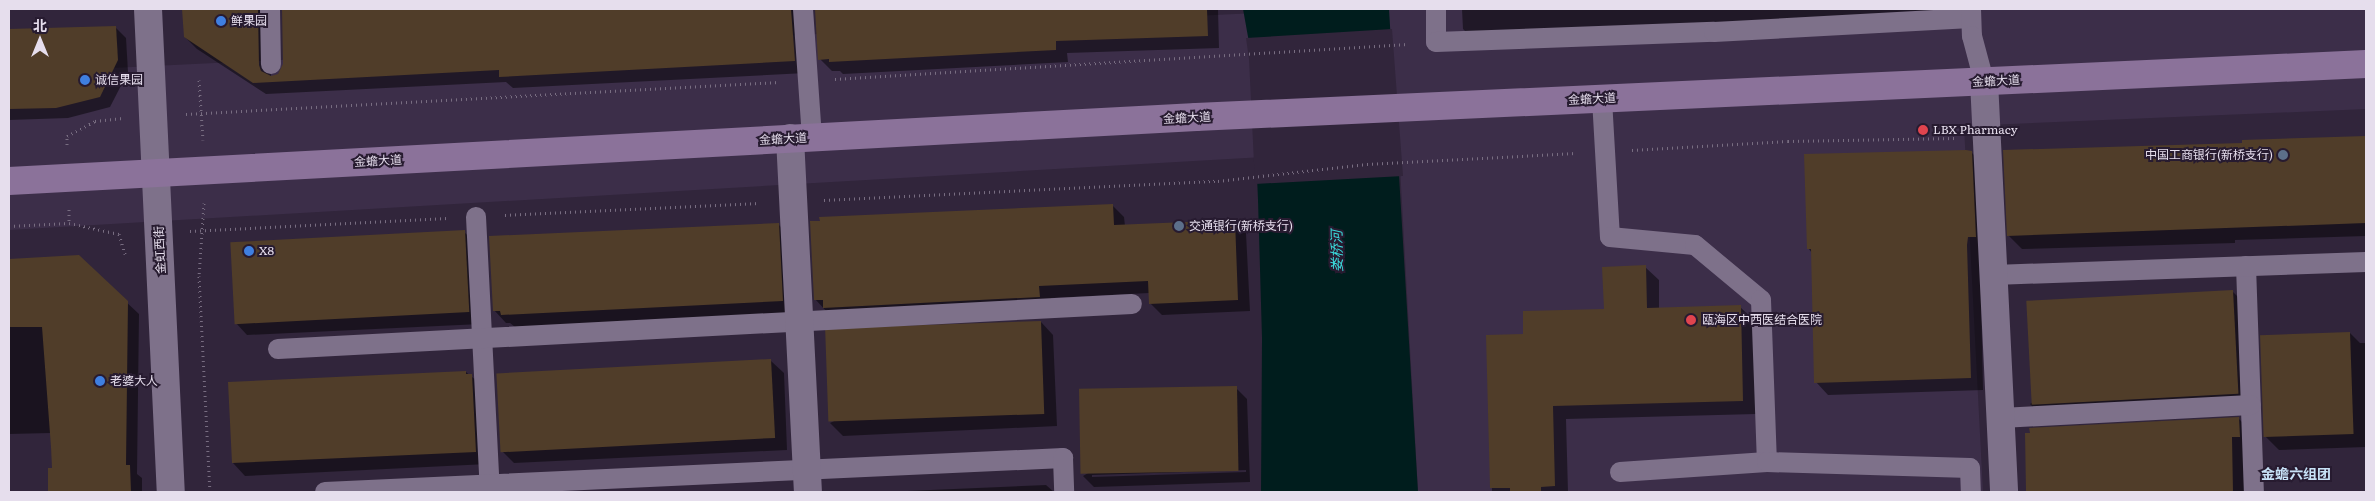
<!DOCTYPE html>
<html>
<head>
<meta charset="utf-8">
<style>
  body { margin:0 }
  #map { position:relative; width:2375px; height:501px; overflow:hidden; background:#31253b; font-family:Literata,"Noto Sans SC",serif }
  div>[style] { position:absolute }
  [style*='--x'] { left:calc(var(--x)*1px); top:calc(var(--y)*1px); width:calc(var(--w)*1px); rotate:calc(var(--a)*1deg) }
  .built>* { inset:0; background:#3c2e49 }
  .water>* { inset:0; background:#001d1d }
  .pier>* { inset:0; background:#31253b }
  .shadow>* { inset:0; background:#0007 }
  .building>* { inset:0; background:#503d29; transform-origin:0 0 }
  .path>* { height:3px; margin-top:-1.5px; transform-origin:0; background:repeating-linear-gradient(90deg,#786d81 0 1px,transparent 0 5px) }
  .lane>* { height:20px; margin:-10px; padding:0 10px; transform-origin:10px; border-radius:10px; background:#7e718a }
  .street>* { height:28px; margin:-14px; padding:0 14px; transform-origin:14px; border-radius:14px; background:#7e718a }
  .secondary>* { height:28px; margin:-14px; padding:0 14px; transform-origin:14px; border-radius:14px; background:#8b729a }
  .dots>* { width:14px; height:14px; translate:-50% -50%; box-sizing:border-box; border:2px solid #271b30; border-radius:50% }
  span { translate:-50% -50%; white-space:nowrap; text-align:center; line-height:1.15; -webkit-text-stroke:4px #271b30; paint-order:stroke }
  .poi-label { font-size:12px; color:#e6deed }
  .left { translate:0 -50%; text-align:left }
  .right { translate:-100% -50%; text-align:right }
  .street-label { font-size:12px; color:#e6deed }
  .water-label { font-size:14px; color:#3adadb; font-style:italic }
  .neighbourhood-label { font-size:14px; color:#c8e2f7; font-weight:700 }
  .frame { position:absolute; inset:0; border:10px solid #e6deed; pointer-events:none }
  .north { position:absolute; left:15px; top:15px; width:50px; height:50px; -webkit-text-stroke:4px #271b30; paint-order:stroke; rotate:0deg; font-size:14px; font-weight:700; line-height:20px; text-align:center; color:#e6deed }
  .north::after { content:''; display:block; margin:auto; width:18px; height:22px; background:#e6deed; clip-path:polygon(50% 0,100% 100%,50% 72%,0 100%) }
</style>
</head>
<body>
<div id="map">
  <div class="built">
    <div style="clip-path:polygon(1340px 9px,2366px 9px,2366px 109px,1964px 126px,1983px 492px,1418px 492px,1399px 149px,9px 230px,9px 73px)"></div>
  </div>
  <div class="water">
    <div style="clip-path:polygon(1243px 9px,1389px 9px,1418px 492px,1261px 492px,1262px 338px,1258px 200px,1252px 59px)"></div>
  </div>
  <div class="pier">
    <div style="clip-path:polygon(1392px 29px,1403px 176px,1255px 184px,1249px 59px,1246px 38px)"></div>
  </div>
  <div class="shadow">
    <div style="clip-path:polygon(evenodd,183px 9px,816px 9px,808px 11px,806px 73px,513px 88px,506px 82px,266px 94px,197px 49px,185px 37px,183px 9px,283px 9px,284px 64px,278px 75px,271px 77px,270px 22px,276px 11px,283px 9px)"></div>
    <div style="clip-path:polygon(816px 9px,1218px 9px,1219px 48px,1067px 53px,1068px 62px,843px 74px,840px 71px,832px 71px,820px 59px)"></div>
    <div style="clip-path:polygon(1462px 9px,1950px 9px,1951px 20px,1476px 41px,1463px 29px)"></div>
    <div style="clip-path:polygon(115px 27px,126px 38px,128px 72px,110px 107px,68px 118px,9px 120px,9px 30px)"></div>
    <div style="clip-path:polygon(2366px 137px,2366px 236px,2235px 240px,2235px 243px,2022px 249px,2008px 235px,2243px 144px,2243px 141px)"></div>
    <div style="clip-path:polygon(1971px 152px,1984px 165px,1980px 249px,1983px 390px,1828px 395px,1816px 382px,1812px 253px,1808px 248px)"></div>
    <div style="clip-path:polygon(1112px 205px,1124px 217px,1125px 226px,1234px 221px,1246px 233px,1250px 311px,1162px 315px,1150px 303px,1149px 293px,1051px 298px,1052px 309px,827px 312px,815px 299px)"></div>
    <div style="clip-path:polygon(778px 224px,791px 237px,795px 314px,515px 327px,510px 323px,506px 323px,494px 310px)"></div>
    <div style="clip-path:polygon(464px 232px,477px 244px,481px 324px,247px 335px,235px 322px)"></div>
    <div style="clip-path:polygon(78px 257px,139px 314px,137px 474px,142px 478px,142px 492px,54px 492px,51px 433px,9px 434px,9px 261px)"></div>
    <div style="clip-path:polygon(1645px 267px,1659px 280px,1659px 309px,1740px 307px,1754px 320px,1756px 414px,1566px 419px,1568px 492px,1492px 492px,1488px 337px,1525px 335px,1605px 310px)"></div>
    <div style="clip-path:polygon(2232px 291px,2246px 305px,2252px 407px,2044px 418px,2030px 404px)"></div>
    <div style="clip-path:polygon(1041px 322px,1053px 335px,1057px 426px,843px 436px,830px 423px)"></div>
    <div style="clip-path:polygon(2350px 333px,2360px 343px,2366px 343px,2366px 447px,2279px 450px,2265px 436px)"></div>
    <div style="clip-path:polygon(771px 361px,784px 373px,787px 450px,514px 463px,501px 450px)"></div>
    <div style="clip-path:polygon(466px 372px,484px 387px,488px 464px,245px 476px,233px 463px)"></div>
    <div style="clip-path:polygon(evenodd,1236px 388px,1247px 399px,1250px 482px,1094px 487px,1083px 476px,1236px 388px,1246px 470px,1246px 472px,1092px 477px,1092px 475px,1246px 470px)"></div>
    <div style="clip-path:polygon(2239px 419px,2253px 433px,2246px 492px,2028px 492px,2026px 434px)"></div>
    <div style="clip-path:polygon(1046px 485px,1054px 492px,884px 492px)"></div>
  </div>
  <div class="building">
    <div style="clip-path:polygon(182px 9px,258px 9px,259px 65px,261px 71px,271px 76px,278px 74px,283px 64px,282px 9px,791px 9px,795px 61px,499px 77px,499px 70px,253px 83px,184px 37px)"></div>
    <div style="clip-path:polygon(815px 9px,1207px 9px,1208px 36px,1056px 41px,1056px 50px,829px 62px,829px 59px,818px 60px)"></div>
    <div style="clip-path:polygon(116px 26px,118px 60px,100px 97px,56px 108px,9px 109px,9px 29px)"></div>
    <div style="clip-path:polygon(2366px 136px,2366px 223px,2007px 236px,2003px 150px,2242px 143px,2242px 140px)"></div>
    <div style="clip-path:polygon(1966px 150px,1972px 151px,1976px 237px,1968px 237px,1967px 245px,1971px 378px,1814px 383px,1811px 249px,1807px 249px,1804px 154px)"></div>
    <div style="clip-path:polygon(1113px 204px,1114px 225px,1235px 220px,1238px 300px,1149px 304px,1148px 281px,1039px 286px,1040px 297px,823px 308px,823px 300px,814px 300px,810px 221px,820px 221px,819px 217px)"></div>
    <div style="clip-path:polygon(779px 223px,783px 301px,501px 315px,500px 311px,493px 311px,489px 236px)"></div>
    <div style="left:465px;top:230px;width:82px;height:235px;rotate:87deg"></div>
    <div style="clip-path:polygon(79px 255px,128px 301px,126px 465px,130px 465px,131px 492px,48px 492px,48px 468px,52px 468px,51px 447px,42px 327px,9px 327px,9px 259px)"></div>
    <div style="clip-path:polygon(1646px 265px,1647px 308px,1741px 305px,1743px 401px,1553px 406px,1555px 486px,1541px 487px,1541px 492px,1510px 492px,1510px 488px,1490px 488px,1486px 335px,1523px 334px,1523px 311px,1604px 309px,1602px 267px)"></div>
    <div style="left:2233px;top:290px;width:104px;height:207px;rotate:87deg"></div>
    <div style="left:1041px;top:321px;width:93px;height:216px;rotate:88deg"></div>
    <div style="left:2350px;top:332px;width:102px;height:90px;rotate:88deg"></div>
    <div style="left:771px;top:359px;width:79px;height:275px;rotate:87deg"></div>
    <div style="clip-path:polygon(466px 371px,466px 374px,472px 374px,476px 452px,232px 463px,228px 382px)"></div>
    <div style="left:1237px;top:386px;width:85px;height:158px;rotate:89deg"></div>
    <div style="clip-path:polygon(2239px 417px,2240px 437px,2232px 437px,2233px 492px,2026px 492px,2025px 433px,2030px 433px,2029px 428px)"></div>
  </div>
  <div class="path">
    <div style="--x:835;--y:79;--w:574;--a:-3.5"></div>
    <div style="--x:199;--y:80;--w:60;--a:86.2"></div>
    <div style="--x:186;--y:114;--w:594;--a:-3.09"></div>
    <div style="--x:67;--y:145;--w:9;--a:-90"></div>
    <div style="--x:67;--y:136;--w:32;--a:-28"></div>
    <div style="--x:95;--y:121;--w:28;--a:-6"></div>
    <div style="--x:1632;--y:150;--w:156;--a:-3.3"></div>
    <div style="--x:1788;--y:141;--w:168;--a:-1"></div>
    <div style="--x:824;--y:200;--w:394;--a:-2.8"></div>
    <div style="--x:1218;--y:181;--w:150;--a:-6.5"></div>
    <div style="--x:1367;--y:164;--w:209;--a:-3"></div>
    <div style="--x:204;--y:203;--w:73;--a:93.9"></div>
    <div style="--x:199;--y:276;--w:216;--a:87.1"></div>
    <div style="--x:69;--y:209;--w:14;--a:90"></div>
    <div style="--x:505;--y:215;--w:255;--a:-2.7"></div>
    <div style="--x:9;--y:226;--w:60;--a:-2.9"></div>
    <div style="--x:69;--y:223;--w:51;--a:12.4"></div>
    <div style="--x:119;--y:234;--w:21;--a:73"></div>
    <div style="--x:190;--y:231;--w:258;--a:-2.9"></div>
  </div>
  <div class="lane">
    <div style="--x:270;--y:9;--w:55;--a:89"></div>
    <div style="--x:803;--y:9;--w:128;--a:86"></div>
    <div style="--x:1436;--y:9;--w:33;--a:90"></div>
    <div style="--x:1436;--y:42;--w:278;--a:-2.1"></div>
    <div style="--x:1714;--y:32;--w:257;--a:-3.1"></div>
    <div style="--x:1971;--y:9;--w:27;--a:88"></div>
    <div style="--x:1972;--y:36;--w:47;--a:75.1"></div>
    <div style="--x:1602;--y:99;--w:138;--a:86.7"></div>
    <div style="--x:1610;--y:237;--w:85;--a:5.4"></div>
    <div style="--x:1695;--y:245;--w:86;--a:39.8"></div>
    <div style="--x:1761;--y:300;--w:162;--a:87.9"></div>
    <div style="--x:476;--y:217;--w:275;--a:87.1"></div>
    <div style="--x:2246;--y:266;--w:226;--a:88"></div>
    <div style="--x:1994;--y:275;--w:372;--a:-2"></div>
    <div style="--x:278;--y:349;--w:855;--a:-3.02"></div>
    <div style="--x:2001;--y:418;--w:250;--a:-3"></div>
    <div style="--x:1620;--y:472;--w:147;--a:-3.9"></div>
    <div style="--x:1767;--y:462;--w:203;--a:1.7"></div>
    <div style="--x:1970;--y:468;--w:24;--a:88"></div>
    <div style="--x:325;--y:492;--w:739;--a:-2.64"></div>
    <div style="--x:1063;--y:458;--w:34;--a:88"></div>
  </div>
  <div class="street">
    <div style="--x:148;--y:9;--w:484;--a:87.3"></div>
    <div style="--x:1984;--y:81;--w:411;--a:87.2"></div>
    <div style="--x:790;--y:138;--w:354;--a:87.1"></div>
  </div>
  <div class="secondary">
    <div style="--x:9;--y:181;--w:1189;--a:-3.09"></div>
    <div style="--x:1196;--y:117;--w:1171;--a:-2.59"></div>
  </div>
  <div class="dots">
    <div style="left:221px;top:21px;background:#3f7fe0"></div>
    <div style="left:85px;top:80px;background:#3f7fe0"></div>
    <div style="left:1923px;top:130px;background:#e0444e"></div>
    <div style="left:2283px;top:155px;background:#5c6f8a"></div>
    <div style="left:1179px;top:226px;background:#5c6f8a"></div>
    <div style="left:249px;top:251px;background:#3f7fe0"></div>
    <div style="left:1691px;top:320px;background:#e0444e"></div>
    <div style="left:100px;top:381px;background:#3f7fe0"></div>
  </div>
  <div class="poi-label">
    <span class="left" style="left:231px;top:21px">鲜果园</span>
    <span class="left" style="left:95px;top:80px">诚信果园</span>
    <span class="left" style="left:1933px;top:130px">LBX Pharmacy</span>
    <span class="right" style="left:2273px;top:155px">中国工商银行(新桥支行)</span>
    <span class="left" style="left:1189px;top:226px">交通银行(新桥支行)</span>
    <span class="left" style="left:259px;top:251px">X8</span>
    <span class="left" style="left:1702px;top:320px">瓯海区中西医结合医院</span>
    <span class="left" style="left:110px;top:381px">老婆大人</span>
  </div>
  <div class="street-label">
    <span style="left:1996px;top:81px;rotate:-3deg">金蟾大道</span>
    <span style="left:1592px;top:99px;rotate:-3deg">金蟾大道</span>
    <span style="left:1187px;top:118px;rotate:-3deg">金蟾大道</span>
    <span style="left:783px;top:139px;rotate:-3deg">金蟾大道</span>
    <span style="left:378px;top:161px;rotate:-3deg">金蟾大道</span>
    <span style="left:160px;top:250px;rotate:-93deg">金虹西街</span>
  </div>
  <div class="water-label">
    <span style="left:1336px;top:251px;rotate:-91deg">娄桥河</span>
  </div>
  <div class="neighbourhood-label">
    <span style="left:2296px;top:473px">金蟾六组团</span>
  </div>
  <div class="frame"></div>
  <div class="north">北</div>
</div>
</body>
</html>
